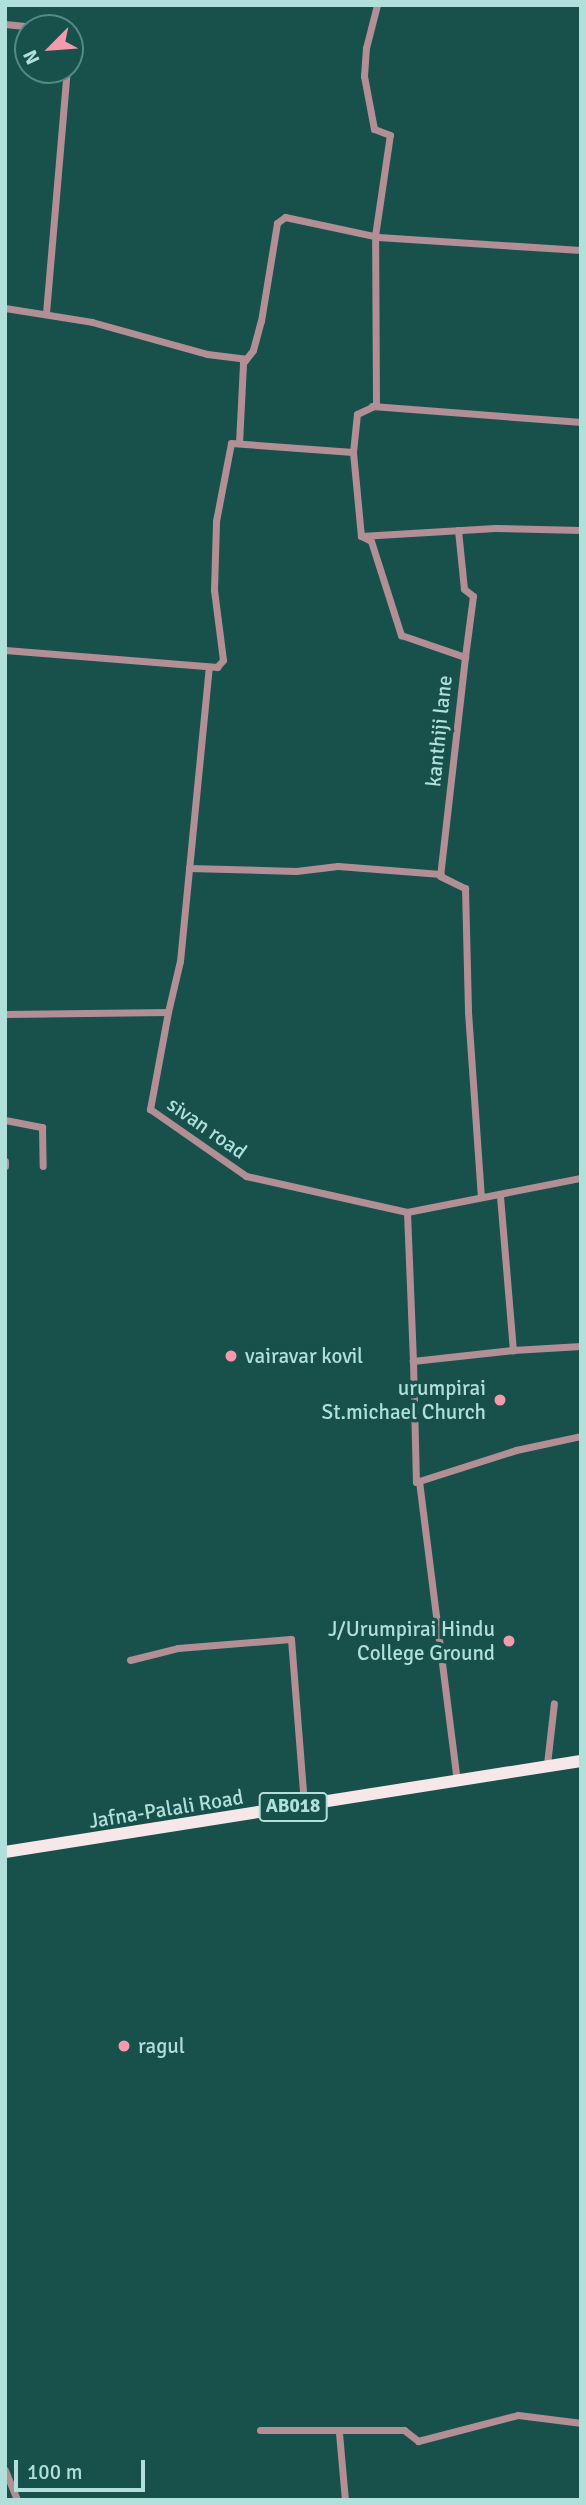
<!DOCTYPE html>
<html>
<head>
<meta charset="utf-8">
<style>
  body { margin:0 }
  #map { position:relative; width:586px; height:2505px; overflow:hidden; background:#18504c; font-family:Signika,sans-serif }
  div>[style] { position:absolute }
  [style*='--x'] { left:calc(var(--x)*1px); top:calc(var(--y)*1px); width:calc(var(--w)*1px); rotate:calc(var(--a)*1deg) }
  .street>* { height:7px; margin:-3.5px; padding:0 3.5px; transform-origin:3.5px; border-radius:3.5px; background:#b28f94 }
  .primary>* { height:12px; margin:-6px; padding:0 6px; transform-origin:6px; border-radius:6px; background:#f6e7e9 }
  .dots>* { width:19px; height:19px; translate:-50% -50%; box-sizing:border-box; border:4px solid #18504c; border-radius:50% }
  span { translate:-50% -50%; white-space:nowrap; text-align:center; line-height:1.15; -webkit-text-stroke:7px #18504c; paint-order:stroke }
  .shield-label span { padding:2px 5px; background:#18504c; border:2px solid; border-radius:5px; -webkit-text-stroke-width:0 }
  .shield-label { font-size:19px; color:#b1dfda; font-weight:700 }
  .street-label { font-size:21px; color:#b1dfda }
  .poi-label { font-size:21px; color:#b1dfda }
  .left { translate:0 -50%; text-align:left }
  .right { translate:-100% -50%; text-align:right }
  .frame { position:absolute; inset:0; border:7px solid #b1dfda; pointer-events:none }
  .north { position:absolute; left:14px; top:14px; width:70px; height:70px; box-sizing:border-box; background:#18504c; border:2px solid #558985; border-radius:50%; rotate:245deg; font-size:19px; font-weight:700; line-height:28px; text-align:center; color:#b1dfda }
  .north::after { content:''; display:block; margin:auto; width:24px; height:32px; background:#f39aab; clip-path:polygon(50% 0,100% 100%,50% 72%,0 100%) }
  .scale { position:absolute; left:14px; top:2460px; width:131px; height:32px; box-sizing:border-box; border:4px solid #b1dfda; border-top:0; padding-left:9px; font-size:21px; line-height:24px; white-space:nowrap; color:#b1dfda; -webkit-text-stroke:5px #18504c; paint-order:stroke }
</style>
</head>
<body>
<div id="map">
  <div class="street">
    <div style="--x:5;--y:24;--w:39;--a:6"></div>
    <div style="--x:70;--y:34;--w:8;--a:90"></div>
    <div style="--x:5;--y:308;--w:88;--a:9.1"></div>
    <div style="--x:92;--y:322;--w:119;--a:15.5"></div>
    <div style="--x:207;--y:354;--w:39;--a:7"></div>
    <div style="--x:46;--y:313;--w:244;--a:-85.1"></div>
    <div style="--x:372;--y:406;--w:210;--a:4.4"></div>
    <div style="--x:239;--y:443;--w:80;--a:-87.1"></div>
    <div style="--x:243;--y:363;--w:16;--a:-52"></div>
    <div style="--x:253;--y:350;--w:30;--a:-75"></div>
    <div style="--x:261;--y:321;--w:99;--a:-80.7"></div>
    <div style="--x:277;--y:223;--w:10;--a:-37"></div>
    <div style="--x:285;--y:217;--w:95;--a:12.1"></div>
    <div style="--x:378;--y:237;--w:203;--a:3.7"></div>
    <div style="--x:353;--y:452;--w:38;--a:-84"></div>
    <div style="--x:357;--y:414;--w:21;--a:-25"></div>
    <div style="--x:376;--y:405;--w:169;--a:-90.3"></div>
    <div style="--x:375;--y:236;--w:102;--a:-81.6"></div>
    <div style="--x:390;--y:135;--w:17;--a:-159"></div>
    <div style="--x:374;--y:129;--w:54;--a:-100.7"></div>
    <div style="--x:364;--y:76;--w:28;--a:-86"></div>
    <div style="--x:366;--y:48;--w:44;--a:-75.7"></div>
    <div style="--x:458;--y:530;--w:59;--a:84.2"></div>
    <div style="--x:464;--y:589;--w:11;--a:38"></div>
    <div style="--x:473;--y:596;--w:62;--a:97.5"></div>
    <div style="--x:361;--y:536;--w:134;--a:-3.4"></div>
    <div style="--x:495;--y:528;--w:86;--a:1.3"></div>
    <div style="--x:5;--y:650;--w:213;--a:4.6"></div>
    <div style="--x:217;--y:667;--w:9;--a:-49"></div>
    <div style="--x:223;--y:660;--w:71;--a:-97.3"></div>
    <div style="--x:214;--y:590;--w:69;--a:-88.3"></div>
    <div style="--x:216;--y:521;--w:79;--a:-79.1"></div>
    <div style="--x:231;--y:443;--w:122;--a:4.2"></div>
    <div style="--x:353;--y:452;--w:84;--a:84.6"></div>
    <div style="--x:361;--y:536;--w:11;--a:27"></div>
    <div style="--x:371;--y:541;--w:99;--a:72.3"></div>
    <div style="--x:401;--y:635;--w:68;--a:19"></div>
    <div style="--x:465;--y:657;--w:220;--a:96.5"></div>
    <div style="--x:440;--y:876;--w:28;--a:26"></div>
    <div style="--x:465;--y:888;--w:124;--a:88.6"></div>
    <div style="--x:468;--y:1012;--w:185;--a:86"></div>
    <div style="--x:189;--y:868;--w:107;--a:1.6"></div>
    <div style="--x:296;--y:871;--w:42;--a:-6.8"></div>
    <div style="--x:338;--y:866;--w:103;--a:4.4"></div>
    <div style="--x:168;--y:1012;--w:52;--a:-76.8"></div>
    <div style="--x:180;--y:961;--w:295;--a:-84.4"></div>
    <div style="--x:5;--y:1014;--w:163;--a:-0.7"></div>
    <div style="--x:168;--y:1012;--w:99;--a:100.5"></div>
    <div style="--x:150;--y:1109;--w:117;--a:34.9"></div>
    <div style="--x:246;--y:1176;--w:165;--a:12.6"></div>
    <div style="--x:407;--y:1212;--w:177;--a:-11.1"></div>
    <div style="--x:5;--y:1120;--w:38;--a:11"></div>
    <div style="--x:42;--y:1127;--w:39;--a:89"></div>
    <div style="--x:5;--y:1161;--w:5;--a:90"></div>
    <div style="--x:500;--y:1196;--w:155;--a:85.2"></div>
    <div style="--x:513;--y:1350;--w:68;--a:-3.4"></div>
    <div style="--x:407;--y:1212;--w:149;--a:87.7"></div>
    <div style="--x:513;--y:1350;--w:101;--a:173.7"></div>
    <div style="--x:413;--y:1361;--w:121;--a:88.6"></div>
    <div style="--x:416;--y:1482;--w:105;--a:-17.7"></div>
    <div style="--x:516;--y:1450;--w:66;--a:-12.2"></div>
    <div style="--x:419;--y:1481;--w:301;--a:82.8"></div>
    <div style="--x:130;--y:1660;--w:49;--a:-14"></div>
    <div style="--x:178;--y:1648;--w:113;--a:-4.6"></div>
    <div style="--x:291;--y:1639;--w:168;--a:85.5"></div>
    <div style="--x:547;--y:1764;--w:61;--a:-83.5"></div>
    <div style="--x:260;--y:2430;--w:144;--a:0"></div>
    <div style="--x:404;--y:2430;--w:18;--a:38"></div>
    <div style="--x:418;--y:2441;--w:103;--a:-14.6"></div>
    <div style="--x:518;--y:2415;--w:64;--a:7.2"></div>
    <div style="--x:339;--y:2433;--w:67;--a:84.9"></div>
    <div style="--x:5;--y:2470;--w:32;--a:68"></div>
  </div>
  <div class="primary">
    <div style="--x:5;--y:1852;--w:583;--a:-8.98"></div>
  </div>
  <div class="dots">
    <div style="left:231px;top:1356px;background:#f39aab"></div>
    <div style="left:500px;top:1400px;background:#f39aab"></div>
    <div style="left:509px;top:1641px;background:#f39aab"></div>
    <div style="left:124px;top:2046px;background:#f39aab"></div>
  </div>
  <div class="shield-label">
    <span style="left:293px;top:1807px">AB018</span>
  </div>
  <div class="street-label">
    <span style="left:439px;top:731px;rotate:-84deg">kanthiji lane</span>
    <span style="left:207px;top:1128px;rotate:35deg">sivan road</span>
    <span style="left:166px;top:1809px;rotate:-9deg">Jafna-Palali Road</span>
  </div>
  <div class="poi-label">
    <span class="left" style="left:245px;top:1356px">vairavar kovil</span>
    <span class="right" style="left:486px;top:1400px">urumpirai<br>St.michael Church</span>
    <span class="right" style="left:495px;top:1641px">J/Urumpirai Hindu<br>College Ground</span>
    <span class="left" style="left:138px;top:2046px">ragul</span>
  </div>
  <div class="frame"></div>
  <div class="north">N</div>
  <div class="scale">100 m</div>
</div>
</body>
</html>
